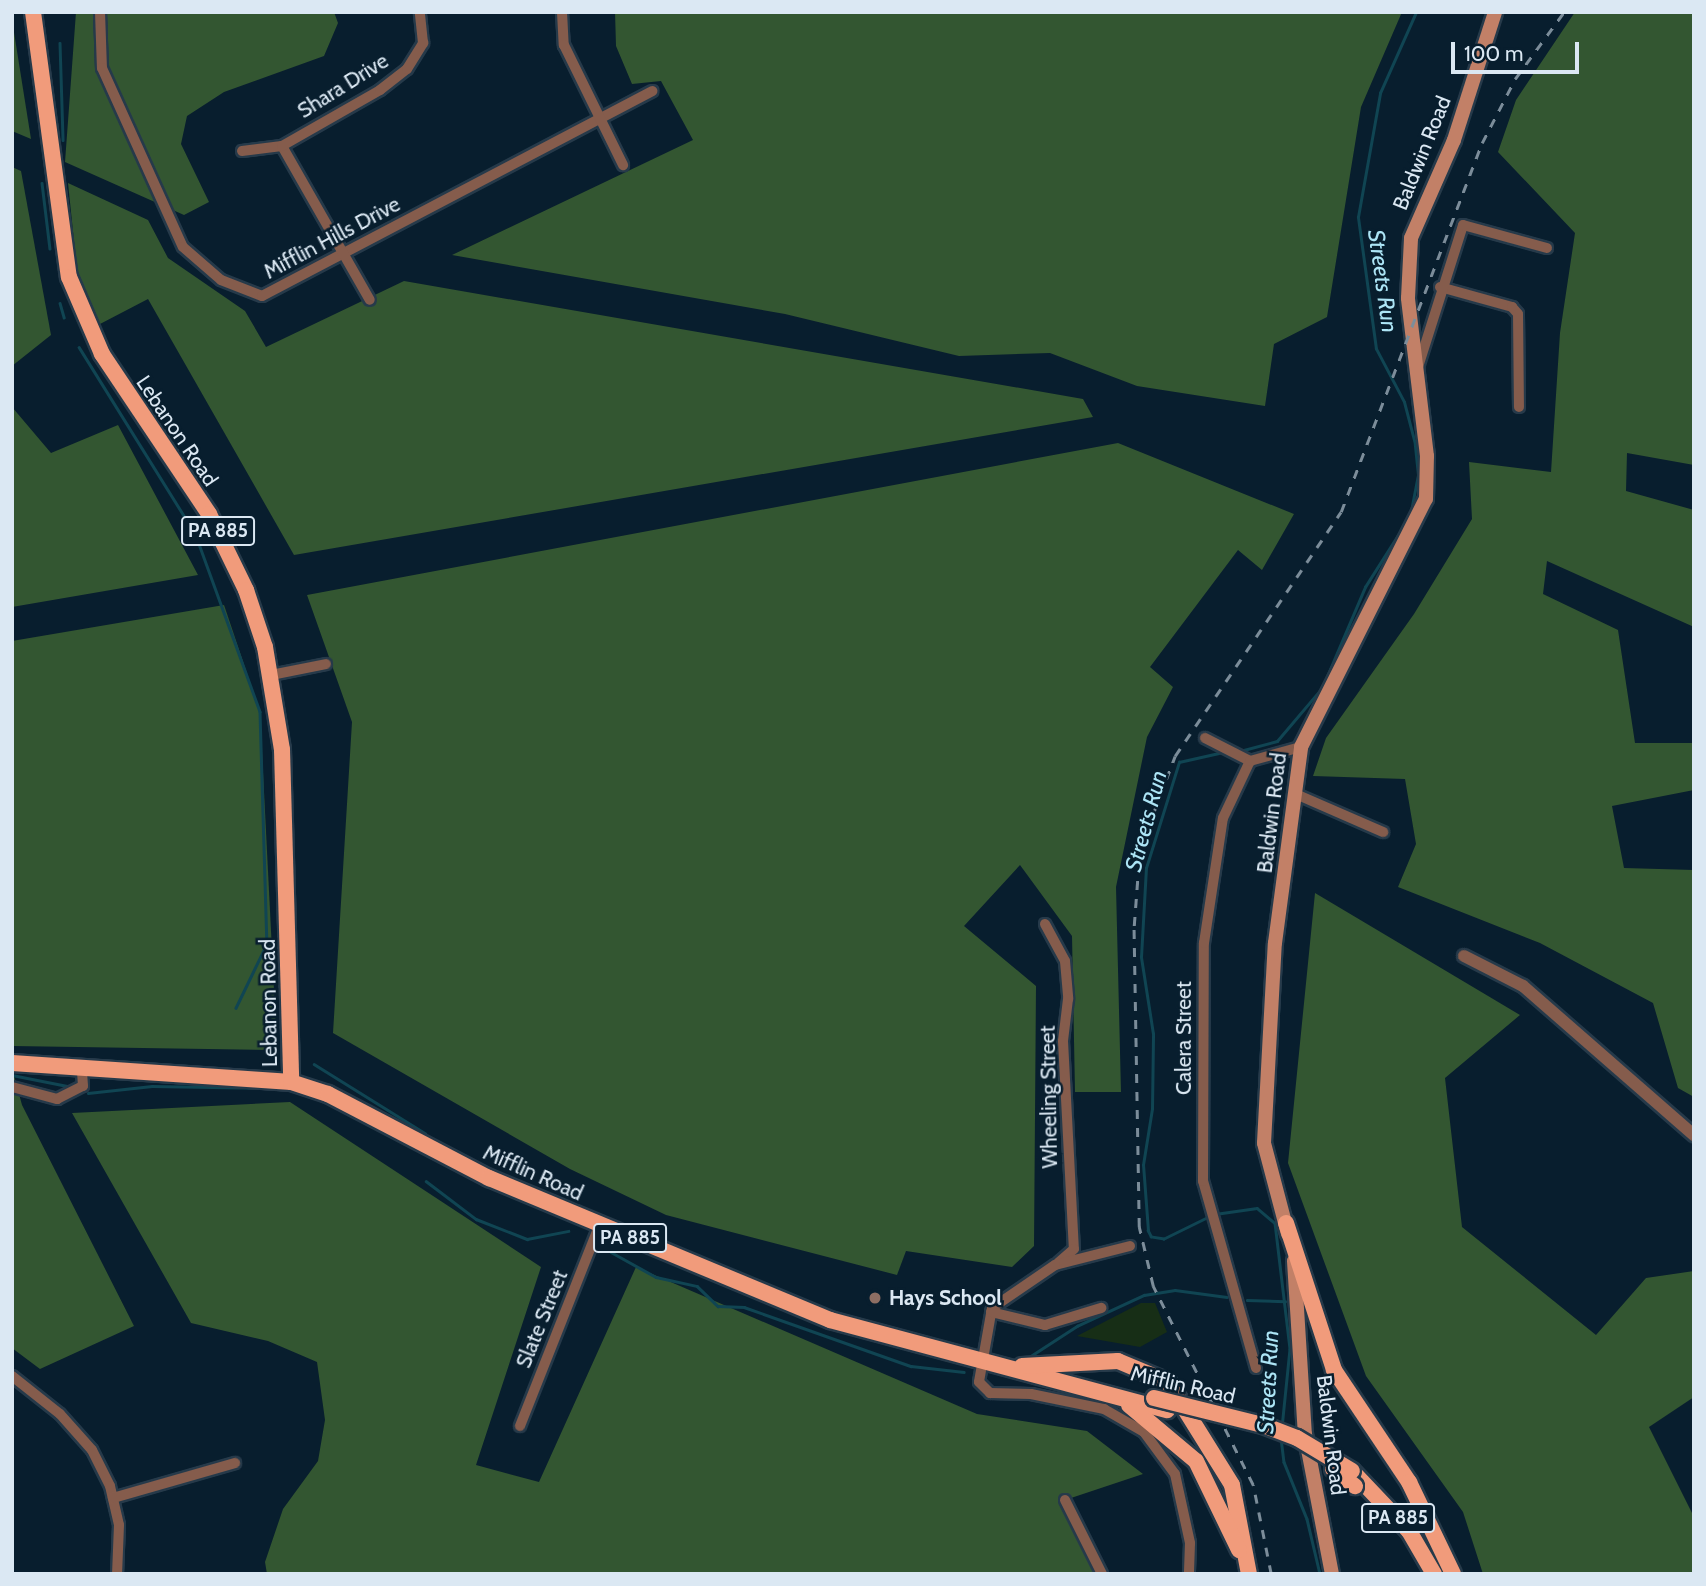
<!DOCTYPE html>
<html>
<head>
<meta charset="utf-8">
<style>
  body { margin:0 }
  #map { position:relative; width:1706px; height:1586px; overflow:hidden; background:#081e2e; font-family:Cabin,sans-serif }
  div>[style] { position:absolute }
  [style*='--x'] { left:calc(var(--x)*1px); top:calc(var(--y)*1px); width:calc(var(--w)*1px); rotate:calc(var(--a)*1deg) }
  .green>* { inset:0; background:#172e16 }
  .forest>* { inset:0; background:#335631 }
  .stream>* { height:2.5px; margin:-1.25px; padding:0 1.25px; transform-origin:1.25px; border-radius:1.25px; background:#104553 }
  .roads { filter:drop-shadow(2px 0 #263a4a) drop-shadow(-2px 0 #263a4a) drop-shadow(0 2px #263a4a) drop-shadow(0 -2px #263a4a) }
  .minor>* { height:10px; margin:-5px; padding:0 5px; transform-origin:5px; border-radius:5px; background:#855c4c }
  .tertiary>* { height:12px; margin:-6px; padding:0 6px; transform-origin:6px; border-radius:6px; background:#855c4c }
  .secondary>* { height:14px; margin:-7px; padding:0 7px; transform-origin:7px; border-radius:7px; background:#c28067 }
  .primary>* { height:16px; margin:-8px; padding:0 8px; transform-origin:8px; border-radius:8px; background:#f19b7b }
  .rail>* { height:2.5px; margin-top:-1.25px; transform-origin:0; background:repeating-linear-gradient(90deg,#7c8d9a 0 9px,transparent 0 18px) }
  .bridges { filter:drop-shadow(2px 0 #263a4a) drop-shadow(-2px 0 #263a4a) drop-shadow(0 2px #263a4a) drop-shadow(0 -2px #263a4a) }
  .primary-bridge>* { height:16px; margin:-8px; padding:0 8px; transform-origin:8px; border-radius:8px; background:#f19b7b }
  .dots>* { width:19px; height:19px; translate:-50% -50%; box-sizing:border-box; border:4px solid #081e2e; border-radius:50% }
  span { translate:-50% -50%; white-space:nowrap; text-align:center; line-height:1.15; -webkit-text-stroke:5px #081e2e; paint-order:stroke }
  .shield-label span { padding:2px 5px; background:#081e2e; border:2px solid; border-radius:5px; -webkit-text-stroke-width:0 }
  .shield-label { font-size:19px; color:#dbe8f3; font-weight:700 }
  .street-label { font-size:21px; color:#dbe8f3 }
  .poi-label { font-size:21px; color:#dbe8f3; font-weight:700 }
  .left { translate:0 -50%; text-align:left }
  .water-label { font-size:23px; color:#ade5f6; font-style:italic }
  .frame { position:absolute; inset:0; border:14px solid #dbe8f3; pointer-events:none }
  .scale { position:absolute; left:1451px; top:42px; width:128px; height:32px; box-sizing:border-box; border:4px solid #dbe8f3; border-top:0; padding-left:9px; font-size:21px; line-height:24px; white-space:nowrap; color:#dbe8f3; -webkit-text-stroke:5px #081e2e; paint-order:stroke }
</style>
</head>
<body>
<div id="map">
  <div class="green">
    <div style="clip-path:polygon(1141px 1303px,1155px 1303px,1167px 1332px,1140px 1347px,1077px 1336px)"></div>
  </div>
  <div class="forest">
    <div style="clip-path:polygon(76px 12px,334px 12px,338px 23px,324px 56px,224px 92px,187px 116px,181px 144px,209px 202px,184px 215px,65px 162px)"></div>
    <div style="clip-path:polygon(615px 12px,1402px 12px,1361px 107px,1327px 317px,1274px 344px,1265px 406px,1137px 386px,1050px 353px,959px 356px,785px 314px,452px 255px,693px 140px,661px 81px,632px 84px,616px 46px)"></div>
    <div style="clip-path:polygon(1575px 12px,1694px 12px,1694px 465px,1627px 453px,1626px 491px,1694px 510px,1694px 627px,1547px 561px,1543px 594px,1618px 630px,1635px 743px,1694px 743px,1694px 790px,1612px 806px,1624px 868px,1694px 870px,1694px 1097px,1678px 1088px,1653px 1003px,1540px 943px,1398px 887px,1416px 844px,1405px 779px,1313px 776px,1326px 738px,1414px 614px,1472px 519px,1469px 462px,1551px 472px,1560px 333px,1575px 233px,1498px 152px,1516px 100px)"></div>
    <div style="clip-path:polygon(12px 25px,13px 26px,31px 139px,12px 131px)"></div>
    <div style="clip-path:polygon(12px 167px,21px 171px,51px 335px,12px 366px)"></div>
    <div style="clip-path:polygon(68px 183px,148px 220px,168px 258px,245px 311px,266px 347px,404px 281px,1083px 399px,1093px 417px,294px 555px,148px 299px,100px 324px,77px 270px)"></div>
    <div style="clip-path:polygon(12px 407px,51px 453px,118px 425px,198px 575px,12px 607px)"></div>
    <div style="clip-path:polygon(1118px 443px,1294px 514px,1262px 570px,1238px 550px,1150px 667px,1173px 687px,1147px 737px,1116px 887px,1121px 1092px,1075px 1092px,1072px 936px,1020px 865px,964px 926px,1036px 986px,1034px 1246px,1012px 1267px,906px 1251px,897px 1275px,666px 1215px,570px 1169px,333px 1033px,352px 722px,307px 595px)"></div>
    <div style="clip-path:polygon(224px 605px,260px 712px,277px 1050px,12px 1046px,12px 641px)"></div>
    <div style="clip-path:polygon(1315px 893px,1520px 1015px,1445px 1078px,1462px 1227px,1596px 1335px,1646px 1278px,1694px 1271px,1694px 1397px,1649px 1427px,1694px 1517px,1694px 1574px,1483px 1574px,1463px 1512px,1366px 1376px,1288px 1163px)"></div>
    <div style="clip-path:polygon(12px 1068px,22px 1105px,134px 1326px,40px 1369px,12px 1348px)"></div>
    <div style="clip-path:polygon(290px 1102px,541px 1267px,476px 1465px,539px 1482px,636px 1267px,977px 1414px,1087px 1431px,1143px 1474px,1065px 1500px,1102px 1574px,267px 1574px,265px 1562px,283px 1509px,318px 1461px,325px 1420px,317px 1362px,268px 1341px,191px 1323px,72px 1113px)"></div>
  </div>
  <div class="stream">
    <div style="--x:60;--y:43;--w:97;--a:88.2"></div>
    <div style="--x:42;--y:183;--w:66;--a:83.1"></div>
    <div style="--x:60;--y:303;--w:15;--a:74"></div>
    <div style="--x:79;--y:347;--w:219;--a:58.1"></div>
    <div style="--x:195;--y:533;--w:190;--a:70"></div>
    <div style="--x:260;--y:712;--w:232;--a:88.3"></div>
    <div style="--x:267;--y:944;--w:71;--a:115.8"></div>
    <div style="--x:1240;--y:751;--w:38;--a:-15"></div>
    <div style="--x:1277;--y:741;--w:70;--a:-49.7"></div>
    <div style="--x:1322;--y:688;--w:110;--a:-66.9"></div>
    <div style="--x:1365;--y:587;--w:84;--a:-57.6"></div>
    <div style="--x:1410;--y:516;--w:42;--a:-79"></div>
    <div style="--x:1418;--y:475;--w:31;--a:-96"></div>
    <div style="--x:1415;--y:444;--w:43;--a:-104.7"></div>
    <div style="--x:1404;--y:402;--w:60;--a:-117.8"></div>
    <div style="--x:1376;--y:349;--w:133;--a:-97.8"></div>
    <div style="--x:1358;--y:217;--w:126;--a:-79.9"></div>
    <div style="--x:1380;--y:93;--w:89;--a:-66"></div>
    <div style="--x:314;--y:1064;--w:131;--a:31.9"></div>
    <div style="--x:12;--y:1075;--w:56;--a:11.3"></div>
    <div style="--x:88;--y:1093;--w:64;--a:-6.2"></div>
    <div style="--x:152;--y:1086;--w:113;--a:1"></div>
    <div style="--x:426;--y:1181;--w:63;--a:37.2"></div>
    <div style="--x:476;--y:1219;--w:55;--a:21.4"></div>
    <div style="--x:527;--y:1239;--w:42;--a:-11"></div>
    <div style="--x:1215;--y:1214;--w:42;--a:-8.1"></div>
    <div style="--x:1257;--y:1208;--w:23;--a:40"></div>
    <div style="--x:1275;--y:1223;--w:127;--a:83.2"></div>
    <div style="--x:1290;--y:1349;--w:79;--a:95.8"></div>
    <div style="--x:1209;--y:1217;--w:50;--a:153.9"></div>
    <div style="--x:1164;--y:1239;--w:13;--a:-171"></div>
    <div style="--x:1151;--y:1237;--w:7;--a:-117"></div>
    <div style="--x:1148;--y:1231;--w:66;--a:-94.3"></div>
    <div style="--x:1143;--y:1165;--w:57;--a:-80.9"></div>
    <div style="--x:1152;--y:1109;--w:75;--a:-89.2"></div>
    <div style="--x:1153;--y:1034;--w:78;--a:-98.9"></div>
    <div style="--x:1141;--y:957;--w:89;--a:-86.8"></div>
    <div style="--x:1146;--y:868;--w:111;--a:-72.7"></div>
    <div style="--x:1179;--y:762;--w:45;--a:-12.8"></div>
    <div style="--x:611;--y:1252;--w:51;--a:29.1"></div>
    <div style="--x:656;--y:1277;--w:42;--a:12.4"></div>
    <div style="--x:697;--y:1286;--w:29;--a:44"></div>
    <div style="--x:718;--y:1306;--w:26;--a:2"></div>
    <div style="--x:744;--y:1307;--w:177;--a:19.5"></div>
    <div style="--x:911;--y:1366;--w:53;--a:6.5"></div>
    <div style="--x:1247;--y:1300;--w:38;--a:2"></div>
    <div style="--x:1026;--y:1359;--w:61;--a:-32.9"></div>
    <div style="--x:1077;--y:1326;--w:74;--a:-24.8"></div>
    <div style="--x:1144;--y:1295;--w:31;--a:-9"></div>
    <div style="--x:1175;--y:1290;--w:52;--a:7.7"></div>
    <div style="--x:1281;--y:1438;--w:24;--a:83"></div>
    <div style="--x:1284;--y:1462;--w:61;--a:68"></div>
    <div style="--x:1307;--y:1519;--w:57;--a:76.7"></div>
  </div>
  <div class="roads">
    <div class="minor">
      <div style="--x:100;--y:12;--w:56;--a:88"></div>
      <div style="--x:102;--y:68;--w:196;--a:65.7"></div>
      <div style="--x:183;--y:247;--w:50;--a:41"></div>
      <div style="--x:221;--y:280;--w:44;--a:21.3"></div>
      <div style="--x:262;--y:296;--w:441;--a:-27.7"></div>
      <div style="--x:562;--y:12;--w:33;--a:87"></div>
      <div style="--x:564;--y:45;--w:134;--a:63.8"></div>
      <div style="--x:282;--y:146;--w:177;--a:60.3"></div>
      <div style="--x:242;--y:151;--w:40;--a:-7.1"></div>
      <div style="--x:282;--y:146;--w:113;--a:-29.7"></div>
      <div style="--x:380;--y:90;--w:34;--a:-38"></div>
      <div style="--x:407;--y:69;--w:31;--a:-58"></div>
      <div style="--x:423;--y:43;--w:31;--a:-96"></div>
      <div style="--x:1440;--y:287;--w:75;--a:15.5"></div>
      <div style="--x:1512;--y:307;--w:9;--a:49"></div>
      <div style="--x:1518;--y:314;--w:93;--a:89.4"></div>
      <div style="--x:1418;--y:367;--w:149;--a:-72.4"></div>
      <div style="--x:1463;--y:225;--w:87;--a:15.3"></div>
      <div style="--x:271;--y:675;--w:56;--a:-11.3"></div>
      <div style="--x:1205;--y:738;--w:51;--a:27.1"></div>
      <div style="--x:1298;--y:795;--w:93;--a:23.5"></div>
      <div style="--x:1045;--y:924;--w:42;--a:61.6"></div>
      <div style="--x:1065;--y:961;--w:38;--a:85"></div>
      <div style="--x:1068;--y:999;--w:42;--a:96.8"></div>
      <div style="--x:1063;--y:1041;--w:208;--a:87"></div>
      <div style="--x:1074;--y:1249;--w:21;--a:139"></div>
      <div style="--x:12;--y:1087;--w:47;--a:14.9"></div>
      <div style="--x:57;--y:1099;--w:29;--a:-27"></div>
      <div style="--x:83;--y:1086;--w:16;--a:-94"></div>
      <div style="--x:1130;--y:1246;--w:77;--a:165.8"></div>
      <div style="--x:1055;--y:1265;--w:76;--a:145.7"></div>
      <div style="--x:992;--y:1308;--w:75;--a:100"></div>
      <div style="--x:979;--y:1382;--w:16;--a:45"></div>
      <div style="--x:990;--y:1393;--w:41;--a:1.4"></div>
      <div style="--x:1031;--y:1394;--w:75;--a:11.6"></div>
      <div style="--x:1104;--y:1409;--w:46;--a:29.9"></div>
      <div style="--x:1144;--y:1432;--w:52;--a:53.6"></div>
      <div style="--x:1175;--y:1474;--w:71;--a:77.7"></div>
      <div style="--x:1190;--y:1543;--w:31;--a:92"></div>
      <div style="--x:991;--y:1312;--w:56;--a:13.5"></div>
      <div style="--x:1045;--y:1325;--w:59;--a:-16.9"></div>
      <div style="--x:1256;--y:1368;--w:194;--a:-105.8"></div>
      <div style="--x:1203;--y:1181;--w:238;--a:-89.8"></div>
      <div style="--x:1204;--y:943;--w:126;--a:-81.4"></div>
      <div style="--x:1223;--y:818;--w:63;--a:-64.7"></div>
      <div style="--x:1250;--y:761;--w:53;--a:-15.4"></div>
      <div style="--x:12;--y:1376;--w:61;--a:38.4"></div>
      <div style="--x:60;--y:1414;--w:48;--a:48.4"></div>
      <div style="--x:92;--y:1450;--w:40;--a:63.4"></div>
      <div style="--x:110;--y:1486;--w:40;--a:77"></div>
      <div style="--x:119;--y:1525;--w:49;--a:92.3"></div>
      <div style="--x:520;--y:1426;--w:215;--a:-68.4"></div>
      <div style="--x:113;--y:1498;--w:127;--a:-16"></div>
      <div style="--x:1065;--y:1500;--w:83;--a:63.4"></div>
    </div>
    <div class="tertiary">
      <div style="--x:1464;--y:956;--w:66;--a:27"></div>
      <div style="--x:1523;--y:986;--w:227;--a:41.1"></div>
    </div>
    <div class="secondary">
      <div style="--x:1288;--y:1234;--w:94;--a:-104.8"></div>
      <div style="--x:1264;--y:1143;--w:200;--a:-86.9"></div>
      <div style="--x:1275;--y:943;--w:198;--a:-82.4"></div>
      <div style="--x:1301;--y:747;--w:278;--a:-63.3"></div>
      <div style="--x:1426;--y:499;--w:43;--a:-88.7"></div>
      <div style="--x:1427;--y:456;--w:159;--a:-96.9"></div>
      <div style="--x:1408;--y:298;--w:60;--a:-87.1"></div>
      <div style="--x:1411;--y:238;--w:107;--a:-66.3"></div>
      <div style="--x:1454;--y:140;--w:134;--a:-72.2"></div>
      <div style="--x:1294;--y:1261;--w:173;--a:86.4"></div>
      <div style="--x:1305;--y:1434;--w:143;--a:79.1"></div>
    </div>
    <div class="primary">
      <div style="--x:33;--y:12;--w:267;--a:82.3"></div>
      <div style="--x:69;--y:277;--w:84;--a:66.8"></div>
      <div style="--x:102;--y:354;--w:192;--a:56.2"></div>
      <div style="--x:209;--y:514;--w:85;--a:64"></div>
      <div style="--x:246;--y:590;--w:60;--a:71.6"></div>
      <div style="--x:265;--y:647;--w:104;--a:80.6"></div>
      <div style="--x:282;--y:750;--w:332;--a:88.4"></div>
      <div style="--x:12;--y:1063;--w:280;--a:3.9"></div>
      <div style="--x:291;--y:1082;--w:39;--a:18"></div>
      <div style="--x:328;--y:1094;--w:182;--a:27.6"></div>
      <div style="--x:489;--y:1178;--w:369;--a:22.6"></div>
      <div style="--x:830;--y:1320;--w:349;--a:15"></div>
      <div style="--x:1286;--y:1223;--w:155;--a:71.9"></div>
      <div style="--x:1334;--y:1370;--w:135;--a:56.2"></div>
      <div style="--x:1409;--y:1482;--w:102;--a:64.4"></div>
      <div style="--x:1022;--y:1366;--w:96;--a:-3"></div>
      <div style="--x:1118;--y:1361;--w:54;--a:22.8"></div>
      <div style="--x:1168;--y:1382;--w:121;--a:58.1"></div>
      <div style="--x:1232;--y:1485;--w:91;--a:79.2"></div>
      <div style="--x:1129;--y:1405;--w:87;--a:39.9"></div>
      <div style="--x:1196;--y:1461;--w:99;--a:64.2"></div>
      <div style="--x:1352;--y:1471;--w:83;--a:46.5"></div>
      <div style="--x:1409;--y:1531;--w:50;--a:59.8"></div>
    </div>
  </div>
  <div class="rail">
    <div style="--x:1271;--y:1574;--w:91;--a:-101.4"></div>
    <div style="--x:1253;--y:1485;--w:223;--a:-116.7"></div>
    <div style="--x:1153;--y:1286;--w:61;--a:-103.3"></div>
    <div style="--x:1139;--y:1227;--w:301;--a:-91"></div>
    <div style="--x:1134;--y:926;--w:53;--a:-85.7"></div>
    <div style="--x:1138;--y:873;--w:44;--a:-78.2"></div>
    <div style="--x:1147;--y:830;--w:79;--a:-69.3"></div>
    <div style="--x:1175;--y:756;--w:295;--a:-55.8"></div>
    <div style="--x:1341;--y:512;--w:395;--a:-69.1"></div>
    <div style="--x:1482;--y:143;--w:72;--a:-62.7"></div>
    <div style="--x:1515;--y:79;--w:83;--a:-53.8"></div>
  </div>
  <div class="bridges">
    <div class="primary-bridge">
      <div style="--x:1154;--y:1398;--w:112;--a:13.9"></div>
      <div style="--x:1263;--y:1425;--w:36;--a:21"></div>
      <div style="--x:1297;--y:1438;--w:64;--a:31"></div>
      <div style="--x:1333;--y:1469;--w:28;--a:38"></div>
    </div>
  </div>
  <div class="dots">
    <div style="left:875px;top:1298px;background:#8d6e63"></div>
  </div>
  <div class="shield-label">
    <span style="left:218px;top:531px">PA 885</span>
    <span style="left:630px;top:1238px">PA 885</span>
    <span style="left:1398px;top:1518px">PA 885</span>
  </div>
  <div class="street-label">
    <span style="left:343px;top:86px;rotate:-32deg">Shara Drive</span>
    <span style="left:1422px;top:153px;rotate:-68deg">Baldwin Road</span>
    <span style="left:332px;top:238px;rotate:-28deg">Mifflin Hills Drive</span>
    <span style="left:177px;top:431px;rotate:56deg">Lebanon Road</span>
    <span style="left:1272px;top:813px;rotate:-83deg">Baldwin Road</span>
    <span style="left:269px;top:1003px;rotate:-91deg">Lebanon Road</span>
    <span style="left:1184px;top:1038px;rotate:-90deg">Calera Street</span>
    <span style="left:1049px;top:1097px;rotate:-91deg">Wheeling Street</span>
    <span style="left:533px;top:1173px;rotate:24deg">Mifflin Road</span>
    <span style="left:542px;top:1319px;rotate:-68deg">Slate Street</span>
    <span style="left:1183px;top:1385px;rotate:13deg">Mifflin Road</span>
    <span style="left:1331px;top:1435px;rotate:83deg">Baldwin Road</span>
  </div>
  <div class="poi-label">
    <span class="left" style="left:889px;top:1298px">Hays School</span>
  </div>
  <div class="water-label">
    <span style="left:1383px;top:281px;rotate:82deg">Streets Run</span>
    <span style="left:1146px;top:821px;rotate:-75deg">Streets Run</span>
    <span style="left:1268px;top:1382px;rotate:-87deg">Streets Run</span>
  </div>
  <div class="frame"></div>
  <div class="scale">100 m</div>
</div>
</body>
</html>
